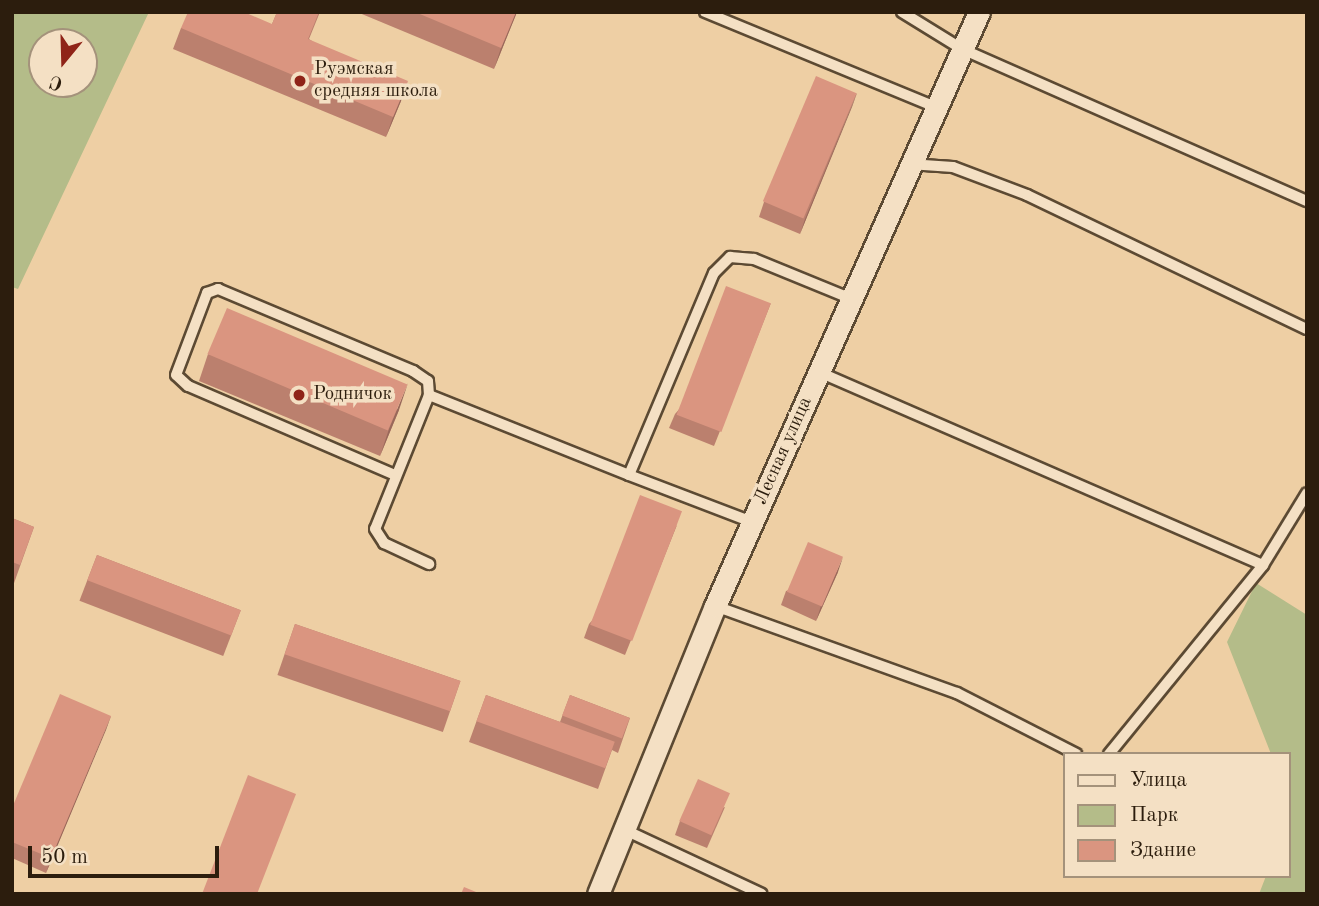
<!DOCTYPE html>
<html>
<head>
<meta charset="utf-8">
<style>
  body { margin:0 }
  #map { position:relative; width:1319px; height:906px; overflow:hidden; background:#eecfa4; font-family:"Old Standard TT",serif }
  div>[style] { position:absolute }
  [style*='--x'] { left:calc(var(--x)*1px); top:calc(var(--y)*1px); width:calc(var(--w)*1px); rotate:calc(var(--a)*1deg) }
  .green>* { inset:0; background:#b4bc89 }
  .roads { filter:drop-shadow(2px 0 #5c4a33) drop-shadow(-2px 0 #5c4a33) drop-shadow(0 2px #5c4a33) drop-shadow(0 -2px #5c4a33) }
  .lane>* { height:10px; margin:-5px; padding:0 5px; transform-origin:5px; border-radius:5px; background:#f4e0c4 }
  .street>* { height:21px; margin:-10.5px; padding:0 10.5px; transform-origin:10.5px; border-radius:10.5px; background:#f4e0c4 }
  .wall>* { inset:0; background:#bb806e; transform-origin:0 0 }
  .shaded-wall>* { inset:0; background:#99685a }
  .building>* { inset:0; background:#da9580; transform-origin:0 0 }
  .dots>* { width:19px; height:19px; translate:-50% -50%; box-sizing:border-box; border:4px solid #f4e0c4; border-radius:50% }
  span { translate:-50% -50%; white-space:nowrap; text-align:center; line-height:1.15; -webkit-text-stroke:7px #f4e0c4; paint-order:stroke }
  .poi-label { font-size:19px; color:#2c1d0d }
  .left { translate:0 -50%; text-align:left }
  .street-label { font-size:19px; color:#2c1d0d }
  .frame { position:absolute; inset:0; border:14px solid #2c1d0d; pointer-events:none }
  .legend { position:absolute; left:1063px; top:752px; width:228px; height:126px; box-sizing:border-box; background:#f4e0c4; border:2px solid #a4927b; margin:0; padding:9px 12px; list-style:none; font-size:21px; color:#2c1d0d }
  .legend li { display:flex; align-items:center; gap:14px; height:35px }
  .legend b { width:35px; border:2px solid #a4927b }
  .north { position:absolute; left:28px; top:28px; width:70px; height:70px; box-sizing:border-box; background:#f4e0c4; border:2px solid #a4927b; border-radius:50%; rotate:199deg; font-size:19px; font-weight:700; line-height:28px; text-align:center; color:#2c1d0d }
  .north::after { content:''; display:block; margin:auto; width:24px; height:32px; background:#8f2418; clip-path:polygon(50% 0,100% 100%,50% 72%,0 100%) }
  .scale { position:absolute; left:28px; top:846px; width:191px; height:32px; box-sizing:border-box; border:4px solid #2c1d0d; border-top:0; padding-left:9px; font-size:21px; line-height:24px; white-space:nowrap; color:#2c1d0d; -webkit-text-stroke:5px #f4e0c4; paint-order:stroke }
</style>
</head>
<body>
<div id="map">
  <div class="green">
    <div style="clip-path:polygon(evenodd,12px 12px,149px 12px,18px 289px,12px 287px,12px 12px,42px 42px,84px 42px,84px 84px,42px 84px,42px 42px)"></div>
    <div style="clip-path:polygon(1256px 583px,1307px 615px,1307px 894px,1259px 894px,1266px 876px,1289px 876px,1289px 754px,1271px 754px,1227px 642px)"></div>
  </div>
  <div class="roads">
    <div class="lane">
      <div style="--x:705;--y:12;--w:249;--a:22.4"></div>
      <div style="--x:902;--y:12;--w:70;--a:31.7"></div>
      <div style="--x:962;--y:49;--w:377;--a:23.8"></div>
      <div style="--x:909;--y:164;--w:44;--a:3.9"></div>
      <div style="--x:953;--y:167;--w:79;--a:20.7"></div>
      <div style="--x:1027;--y:195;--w:310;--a:25.6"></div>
      <div style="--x:819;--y:372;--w:484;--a:23.5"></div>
      <div style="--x:429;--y:395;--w:144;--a:111.9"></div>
      <div style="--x:375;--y:529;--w:17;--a:57"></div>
      <div style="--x:384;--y:543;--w:50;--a:25"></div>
      <div style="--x:395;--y:475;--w:225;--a:-156.7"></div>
      <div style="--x:188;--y:386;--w:16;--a:-137"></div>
      <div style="--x:176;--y:375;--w:88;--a:-69.3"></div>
      <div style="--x:207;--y:293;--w:12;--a:-20"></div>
      <div style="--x:218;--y:289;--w:212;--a:22.8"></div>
      <div style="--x:413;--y:371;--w:18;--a:34"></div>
      <div style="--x:428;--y:381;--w:14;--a:86"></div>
      <div style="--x:429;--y:395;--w:215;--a:21.8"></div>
      <div style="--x:752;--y:522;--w:132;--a:-159.1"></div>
      <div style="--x:629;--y:475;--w:219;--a:-67.2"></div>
      <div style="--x:714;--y:273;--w:23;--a:-45"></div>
      <div style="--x:730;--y:257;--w:24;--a:5"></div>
      <div style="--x:754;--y:259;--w:103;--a:22.3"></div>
      <div style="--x:715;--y:606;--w:257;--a:19.8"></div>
      <div style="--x:957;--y:693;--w:134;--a:27.1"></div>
      <div style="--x:1109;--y:754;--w:244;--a:-50.8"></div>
      <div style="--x:1263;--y:565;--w:84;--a:-58.6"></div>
      <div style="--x:623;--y:829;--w:153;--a:25.1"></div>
    </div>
    <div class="street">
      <div style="--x:598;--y:894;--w:311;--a:-67.9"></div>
      <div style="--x:715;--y:606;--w:650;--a:-66.04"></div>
    </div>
  </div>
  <div class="wall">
    <div style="clip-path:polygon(277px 12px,320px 12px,309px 39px,401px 101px,386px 137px,173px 49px,181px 28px,272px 24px)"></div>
    <div style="clip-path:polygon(357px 12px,517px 12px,494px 69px)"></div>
    <div style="clip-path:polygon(857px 93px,800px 234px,759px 217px,764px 202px)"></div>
    <div style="clip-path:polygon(771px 303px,714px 446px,669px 428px,675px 414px)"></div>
    <div style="clip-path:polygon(208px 354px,399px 410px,380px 456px,199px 381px)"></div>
    <div style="clip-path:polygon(12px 518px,34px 527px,13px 586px,12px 586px)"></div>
    <div style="clip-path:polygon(677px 525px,625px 655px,584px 638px,589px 624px)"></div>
    <div style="left:97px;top:555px;width:154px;height:49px;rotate:21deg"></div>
    <div style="clip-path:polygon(838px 572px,816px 621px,781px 605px,786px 591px)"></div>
    <div style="left:295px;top:624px;width:175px;height:54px;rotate:19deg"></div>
    <div style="clip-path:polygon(486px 695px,560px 722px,570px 695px,630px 718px,618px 753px,612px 750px,598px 789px,469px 742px)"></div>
    <div style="clip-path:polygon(111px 716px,46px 873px,12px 858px,12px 808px)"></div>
    <div style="clip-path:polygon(725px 807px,707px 848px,675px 835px,680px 821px)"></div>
  </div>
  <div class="shaded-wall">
    <div style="clip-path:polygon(516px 12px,517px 12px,494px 69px,501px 48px)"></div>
    <div style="clip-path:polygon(408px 81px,401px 101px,386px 137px,393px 117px)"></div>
    <div style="clip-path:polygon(857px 93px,852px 107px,800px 234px,805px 219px)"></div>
    <div style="clip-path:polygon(408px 383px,399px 410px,380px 456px,389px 429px)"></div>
    <div style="clip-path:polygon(843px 557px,838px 572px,816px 621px,821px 606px)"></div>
    <div style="clip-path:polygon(111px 716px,106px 730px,46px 873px,51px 858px)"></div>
  </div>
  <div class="building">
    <div style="clip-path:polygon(188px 12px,244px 12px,272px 24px,277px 12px,319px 12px,308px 39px,408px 81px,393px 117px,181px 28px)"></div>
    <div style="clip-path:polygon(415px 12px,516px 12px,501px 48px)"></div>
    <div style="left:816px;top:76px;width:44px;height:136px;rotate:23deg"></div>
    <div style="left:726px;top:286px;width:48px;height:138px;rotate:21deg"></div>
    <div style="left:227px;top:308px;width:196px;height:50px;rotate:23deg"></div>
    <div style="left:640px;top:495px;width:45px;height:139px;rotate:21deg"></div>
    <div style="clip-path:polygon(12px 518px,34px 527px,20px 565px,12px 562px)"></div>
    <div style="left:808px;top:542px;width:38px;height:54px;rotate:23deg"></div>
    <div style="left:97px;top:555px;width:154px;height:27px;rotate:21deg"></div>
    <div style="left:295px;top:624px;width:175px;height:32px;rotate:19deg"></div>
    <div style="clip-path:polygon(60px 694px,111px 716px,51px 858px,12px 842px,12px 808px)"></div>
    <div style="left:486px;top:695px;width:137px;height:28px;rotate:20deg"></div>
    <div style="left:570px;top:695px;width:64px;height:22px;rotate:21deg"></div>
    <div style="clip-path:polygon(248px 775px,296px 794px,257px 894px,202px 894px)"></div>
    <div style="left:698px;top:779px;width:35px;height:46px;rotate:24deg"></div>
    <div style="clip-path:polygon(464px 887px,481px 894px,461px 894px)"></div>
  </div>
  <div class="dots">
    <div style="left:300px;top:81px;background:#8f2418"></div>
    <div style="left:299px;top:395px;background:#8f2418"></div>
  </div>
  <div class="poi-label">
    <span class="left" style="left:314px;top:81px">Руэмская<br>средняя школа</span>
    <span class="left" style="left:313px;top:395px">Родничок</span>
  </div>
  <div class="street-label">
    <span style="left:784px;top:451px;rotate:-66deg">Лесная улица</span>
  </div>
  <div class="frame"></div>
  <ul class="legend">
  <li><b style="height:9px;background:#f4e0c4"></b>Улица</li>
  <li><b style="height:19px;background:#b4bc89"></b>Парк</li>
  <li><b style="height:19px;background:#da9580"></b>Здание</li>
  </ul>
  <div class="north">С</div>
  <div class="scale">50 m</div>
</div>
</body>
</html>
